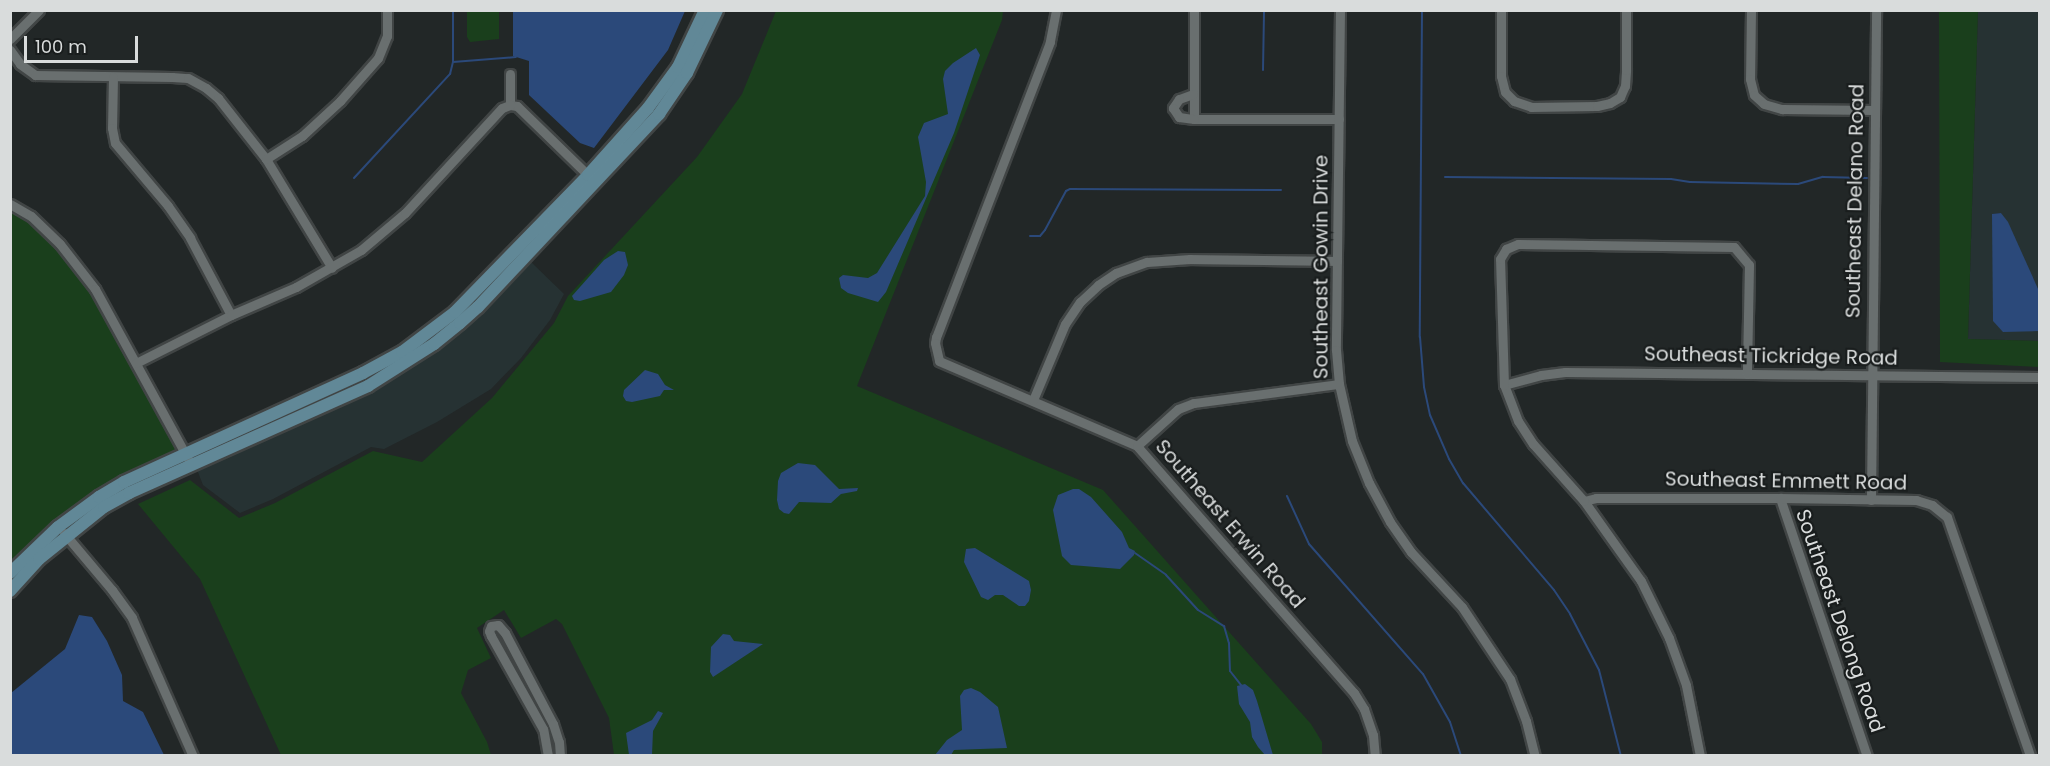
<!DOCTYPE html>
<html>
<head>
<meta charset="utf-8">
<style>
  body { margin:0 }
  #map { position:relative; width:2050px; height:766px; overflow:hidden; background:#222727; font-family:Poppins,sans-serif }
  div>[style] { position:absolute }
  [style*='--x'] { left:calc(var(--x)*1px); top:calc(var(--y)*1px); width:calc(var(--w)*1px); rotate:calc(var(--a)*1deg) }
  .built>* { inset:0; background:#263233 }
  .green>* { inset:0; background:#1a3f1c }
  .water>* { inset:0; background:#2b497a }
  .stream>* { height:2px; margin:-1px; padding:0 1px; transform-origin:1px; border-radius:1px; background:#2b497a }
  .roads { filter:drop-shadow(2px 0 #414545) drop-shadow(-2px 0 #414545) drop-shadow(0 2px #414545) drop-shadow(0 -2px #414545) }
  .street>* { height:9px; margin:-4.5px; padding:0 4.5px; transform-origin:4.5px; border-radius:4.5px; background:#696f6f }
  .secondary>* { height:12px; margin:-6px; padding:0 6px; transform-origin:6px; border-radius:6px; background:#618897 }
  span { translate:-50% -50%; white-space:nowrap; text-align:center; line-height:1.15; -webkit-text-stroke:4.5px #191d1d; paint-order:stroke }
  .street-label { font-size:20px; color:#d9dcdc }
  .frame { position:absolute; inset:0; border:12px solid #d9dcdc; pointer-events:none }
  .scale { position:absolute; left:24px; top:36px; width:114px; height:27px; box-sizing:border-box; border:3px solid #d9dcdc; border-top:0; padding-left:8px; font-size:18px; line-height:21px; white-space:nowrap; color:#d9dcdc; -webkit-text-stroke:4px #191d1d; paint-order:stroke }
</style>
</head>
<body>
<div id="map">
  <div class="built">
    <div style="clip-path:polygon(1978px 11px,2039px 11px,2039px 291px,2001px 213px,1993px 214px,2023px 331px,2039px 331px,2039px 341px,1968px 339px)"></div>
    <div style="clip-path:polygon(529px 260px,564px 294px,550px 320px,521px 358px,491px 389px,437px 422px,384px 449px,371px 447px,273px 499px,240px 513px,203px 485px,196px 467px,366px 391px)"></div>
  </div>
  <div class="green">
    <div style="clip-path:polygon(467px 11px,499px 11px,499px 39px,470px 42px,467px 37px)"></div>
    <div style="clip-path:polygon(776px 11px,1003px 11px,1002px 20px,857px 386px,1103px 490px,1311px 724px,1322px 742px,1322px 755px,614px 755px,609px 718px,562px 624px,556px 619px,521px 638px,504px 610px,477px 628px,491px 658px,468px 670px,461px 693px,487px 742px,491px 755px,281px 755px,200px 579px,138px 504px,190px 480px,239px 518px,275px 503px,373px 451px,422px 462px,492px 398px,554px 323px,568px 296px,697px 157px,742px 94px)"></div>
    <div style="clip-path:polygon(1939px 11px,1978px 11px,1968px 339px,2039px 341px,2039px 367px,1940px 362px)"></div>
    <div style="clip-path:polygon(10px 209px,29px 220px,58px 247px,92px 291px,180px 452px,122px 479px,10px 567px)"></div>
  </div>
  <div class="water">
    <div style="clip-path:polygon(513px 11px,513px 10px,685px 11px,668px 50px,594px 148px,580px 143px,529px 95px,529px 61px,513px 56px)"></div>
    <div style="clip-path:polygon(976px 48px,980px 55px,954px 133px,886px 292px,878px 302px,848px 293px,841px 288px,839px 278px,843px 275px,868px 278px,877px 273px,925px 196px,926px 182px,918px 137px,924px 123px,948px 114px,943px 79px,945px 71px,953px 63px)"></div>
    <div style="clip-path:polygon(2001px 213px,2008px 222px,2039px 291px,2039px 331px,2003px 332px,1993px 321px,1992px 214px)"></div>
    <div style="clip-path:polygon(618px 251px,625px 252px,628px 265px,624px 275px,611px 292px,580px 301px,574px 300px,572px 296px,604px 260px)"></div>
    <div style="clip-path:polygon(645px 370px,658px 374px,665px 385px,674px 390px,664px 390px,660px 396px,632px 402px,626px 401px,623px 396px,624px 390px)"></div>
    <div style="clip-path:polygon(798px 463px,815px 465px,839px 489px,858px 488px,857px 491px,841px 494px,831px 503px,799px 502px,789px 514px,784px 513px,779px 509px,777px 500px,778px 481px,781px 473px)"></div>
    <div style="clip-path:polygon(1073px 489px,1079px 489px,1091px 497px,1122px 532px,1129px 548px,1135px 551px,1134px 555px,1120px 569px,1071px 565px,1062px 556px,1053px 510px,1058px 495px)"></div>
    <div style="clip-path:polygon(975px 548px,1029px 581px,1031px 590px,1029px 601px,1025px 606px,1019px 606px,1003px 595px,995px 595px,988px 600px,981px 597px,964px 562px,966px 549px)"></div>
    <div style="clip-path:polygon(79px 615px,92px 617px,107px 641px,122px 675px,123px 701px,143px 712px,164px 755px,11px 755px,11px 693px,65px 649px)"></div>
    <div style="clip-path:polygon(723px 634px,730px 635px,734px 641px,763px 644px,713px 677px,710px 672px,711px 647px)"></div>
    <div style="clip-path:polygon(1245px 684px,1253px 690px,1257px 701px,1273px 755px,1265px 755px,1258px 747px,1252px 737px,1250px 722px,1239px 704px,1237px 686px)"></div>
    <div style="clip-path:polygon(971px 688px,980px 692px,998px 707px,1007px 748px,954px 750px,951px 755px,935px 755px,947px 740px,962px 730px,960px 696px,964px 690px)"></div>
    <div style="clip-path:polygon(658px 711px,663px 713px,653px 731px,652px 755px,629px 755px,626px 733px,652px 720px)"></div>
  </div>
  <div class="stream">
    <div style="--x:1422;--y:10;--w:327;--a:90.4"></div>
    <div style="--x:1420;--y:337;--w:50;--a:85.4"></div>
    <div style="--x:1424;--y:387;--w:29;--a:78"></div>
    <div style="--x:1430;--y:415;--w:48;--a:66.6"></div>
    <div style="--x:1449;--y:459;--w:28;--a:60"></div>
    <div style="--x:1463;--y:483;--w:140;--a:49.6"></div>
    <div style="--x:1554;--y:590;--w:29;--a:56"></div>
    <div style="--x:1570;--y:614;--w:63;--a:62.6"></div>
    <div style="--x:1599;--y:670;--w:89;--a:75.7"></div>
    <div style="--x:453;--y:62;--w:63;--a:-4.5"></div>
    <div style="--x:1263;--y:70;--w:60;--a:-89"></div>
    <div style="--x:1445;--y:177;--w:226;--a:0.5"></div>
    <div style="--x:1671;--y:179;--w:19;--a:9"></div>
    <div style="--x:1690;--y:182;--w:108;--a:1.1"></div>
    <div style="--x:1798;--y:184;--w:26;--a:-16"></div>
    <div style="--x:1823;--y:177;--w:44;--a:1.3"></div>
    <div style="--x:354;--y:178;--w:142;--a:-47.3"></div>
    <div style="--x:450;--y:74;--w:12;--a:-76"></div>
    <div style="--x:453;--y:62;--w:52;--a:-90"></div>
    <div style="--x:1030;--y:236;--w:10;--a:0"></div>
    <div style="--x:1040;--y:236;--w:8;--a:-50"></div>
    <div style="--x:1045;--y:230;--w:44;--a:-61.7"></div>
    <div style="--x:1066;--y:191;--w:4;--a:-27"></div>
    <div style="--x:1070;--y:189;--w:211;--a:0.3"></div>
    <div style="--x:1287;--y:496;--w:53;--a:65.4"></div>
    <div style="--x:1309;--y:544;--w:173;--a:48.8"></div>
    <div style="--x:1423;--y:674;--w:55;--a:60.6"></div>
    <div style="--x:1450;--y:722;--w:36;--a:72"></div>
    <div style="--x:1135;--y:553;--w:38;--a:35"></div>
    <div style="--x:1166;--y:575;--w:47;--a:47.6"></div>
    <div style="--x:1198;--y:610;--w:31;--a:32"></div>
    <div style="--x:1224;--y:626;--w:18;--a:74"></div>
    <div style="--x:1229;--y:643;--w:28;--a:88"></div>
    <div style="--x:1230;--y:671;--w:18;--a:52"></div>
  </div>
  <div class="roads">
    <div class="street">
      <div style="--x:1056;--y:10;--w:33;--a:101"></div>
      <div style="--x:1050;--y:42;--w:316;--a:111.1"></div>
      <div style="--x:936;--y:337;--w:6;--a:99"></div>
      <div style="--x:935;--y:343;--w:18;--a:77"></div>
      <div style="--x:939;--y:361;--w:215;--a:23.2"></div>
      <div style="--x:1137;--y:446;--w:329;--a:48.7"></div>
      <div style="--x:1354;--y:693;--w:19;--a:58"></div>
      <div style="--x:1364;--y:709;--w:28;--a:71"></div>
      <div style="--x:1373;--y:735;--w:21;--a:85"></div>
      <div style="--x:1194;--y:10;--w:109;--a:90"></div>
      <div style="--x:1194;--y:119;--w:145;--a:0"></div>
      <div style="--x:1340;--y:10;--w:340;--a:90.7"></div>
      <div style="--x:1336;--y:350;--w:34;--a:85"></div>
      <div style="--x:1339;--y:384;--w:58;--a:77.2"></div>
      <div style="--x:1352;--y:441;--w:45;--a:68"></div>
      <div style="--x:1369;--y:483;--w:44;--a:61.7"></div>
      <div style="--x:1390;--y:522;--w:37;--a:55"></div>
      <div style="--x:1411;--y:552;--w:75;--a:47.2"></div>
      <div style="--x:1462;--y:607;--w:87;--a:56.3"></div>
      <div style="--x:1510;--y:679;--w:45;--a:69.1"></div>
      <div style="--x:1526;--y:721;--w:36;--a:76"></div>
      <div style="--x:1501;--y:10;--w:66;--a:90"></div>
      <div style="--x:1501;--y:76;--w:16;--a:76"></div>
      <div style="--x:1505;--y:92;--w:13;--a:45"></div>
      <div style="--x:1514;--y:101;--w:18;--a:19"></div>
      <div style="--x:1531;--y:107;--w:66;--a:-0.9"></div>
      <div style="--x:1597;--y:106;--w:13;--a:-13"></div>
      <div style="--x:1610;--y:103;--w:12;--a:-31"></div>
      <div style="--x:1620;--y:97;--w:12;--a:-66"></div>
      <div style="--x:1625;--y:86;--w:16;--a:-86"></div>
      <div style="--x:1626;--y:70;--w:60;--a:-90"></div>
      <div style="--x:1751;--y:10;--w:69;--a:90.8"></div>
      <div style="--x:1750;--y:79;--w:16;--a:76"></div>
      <div style="--x:1754;--y:95;--w:13;--a:42"></div>
      <div style="--x:1764;--y:104;--w:19;--a:16"></div>
      <div style="--x:1782;--y:109;--w:92;--a:0.6"></div>
      <div style="--x:10;--y:39;--w:41;--a:-45"></div>
      <div style="--x:10;--y:50;--w:17;--a:54"></div>
      <div style="--x:20;--y:64;--w:19;--a:36"></div>
      <div style="--x:35;--y:75;--w:137;--a:0.8"></div>
      <div style="--x:172;--y:77;--w:16;--a:4"></div>
      <div style="--x:188;--y:78;--w:21;--a:29"></div>
      <div style="--x:206;--y:88;--w:16;--a:40"></div>
      <div style="--x:218;--y:98;--w:78;--a:51.8"></div>
      <div style="--x:266;--y:159;--w:127;--a:58.8"></div>
      <div style="--x:510;--y:74;--w:31;--a:90"></div>
      <div style="--x:113;--y:77;--w:51;--a:91.1"></div>
      <div style="--x:112;--y:128;--w:15;--a:79"></div>
      <div style="--x:115;--y:143;--w:82;--a:49.9"></div>
      <div style="--x:168;--y:206;--w:39;--a:55"></div>
      <div style="--x:190;--y:238;--w:87;--a:62"></div>
      <div style="--x:1193;--y:94;--w:15;--a:160"></div>
      <div style="--x:1179;--y:99;--w:11;--a:124"></div>
      <div style="--x:1173;--y:108;--w:11;--a:56"></div>
      <div style="--x:1179;--y:117;--w:15;--a:8"></div>
      <div style="--x:510;--y:105;--w:7;--a:8"></div>
      <div style="--x:517;--y:106;--w:105;--a:44.2"></div>
      <div style="--x:266;--y:159;--w:43;--a:-32.6"></div>
      <div style="--x:302;--y:136;--w:52;--a:-42.6"></div>
      <div style="--x:340;--y:101;--w:57;--a:-48.5"></div>
      <div style="--x:378;--y:58;--w:24;--a:-68"></div>
      <div style="--x:387;--y:36;--w:26;--a:-90"></div>
      <div style="--x:10;--y:204;--w:24;--a:30"></div>
      <div style="--x:31;--y:216;--w:40;--a:44"></div>
      <div style="--x:60;--y:244;--w:57;--a:52.1"></div>
      <div style="--x:95;--y:289;--w:194;--a:61.3"></div>
      <div style="--x:136;--y:363;--w:106;--a:-26.8"></div>
      <div style="--x:231;--y:315;--w:71;--a:-23.3"></div>
      <div style="--x:296;--y:287;--w:75;--a:-29.6"></div>
      <div style="--x:361;--y:250;--w:57;--a:-40.1"></div>
      <div style="--x:405;--y:213;--w:143;--a:-47.3"></div>
      <div style="--x:502;--y:108;--w:9;--a:-21"></div>
      <div style="--x:1504;--y:385;--w:38;--a:-15"></div>
      <div style="--x:1541;--y:375;--w:24;--a:-7"></div>
      <div style="--x:1565;--y:372;--w:475;--a:0.6"></div>
      <div style="--x:1033;--y:400;--w:82;--a:-67.2"></div>
      <div style="--x:1065;--y:324;--w:27;--a:-56"></div>
      <div style="--x:1080;--y:302;--w:25;--a:-43"></div>
      <div style="--x:1098;--y:285;--w:22;--a:-34"></div>
      <div style="--x:1116;--y:273;--w:33;--a:-20"></div>
      <div style="--x:1147;--y:262;--w:43;--a:-4"></div>
      <div style="--x:1190;--y:259;--w:147;--a:0.8"></div>
      <div style="--x:1137;--y:446;--w:55;--a:-42.1"></div>
      <div style="--x:1178;--y:409;--w:17;--a:-21"></div>
      <div style="--x:1194;--y:403;--w:146;--a:-7.5"></div>
      <div style="--x:1780;--y:498;--w:272;--a:71.4"></div>
      <div style="--x:1871;--y:500;--w:490;--a:-89.4"></div>
      <div style="--x:1584;--y:501;--w:12;--a:-14"></div>
      <div style="--x:1596;--y:498;--w:184;--a:0"></div>
      <div style="--x:1780;--y:498;--w:136;--a:0.8"></div>
      <div style="--x:1916;--y:500;--w:17;--a:17"></div>
      <div style="--x:1932;--y:505;--w:19;--a:39"></div>
      <div style="--x:1947;--y:517;--w:253;--a:70.8"></div>
      <div style="--x:64;--y:533;--w:75;--a:49.9"></div>
      <div style="--x:112;--y:590;--w:34;--a:54"></div>
      <div style="--x:132;--y:618;--w:151;--a:66.2"></div>
      <div style="--x:548;--y:756;--w:27;--a:-100"></div>
      <div style="--x:543;--y:729;--w:107;--a:-119.2"></div>
      <div style="--x:491;--y:636;--w:5;--a:-112"></div>
      <div style="--x:489;--y:631;--w:5;--a:-68"></div>
      <div style="--x:491;--y:626;--w:7;--a:-8"></div>
      <div style="--x:498;--y:625;--w:11;--a:49"></div>
      <div style="--x:505;--y:633;--w:103;--a:62.2"></div>
      <div style="--x:553;--y:724;--w:19;--a:72"></div>
      <div style="--x:559;--y:742;--w:14;--a:86"></div>
      <div style="--x:1700;--y:756;--w:72;--a:-101.2"></div>
      <div style="--x:1686;--y:685;--w:50;--a:-109.9"></div>
      <div style="--x:1669;--y:638;--w:64;--a:-116.2"></div>
      <div style="--x:1641;--y:581;--w:98;--a:-125.5"></div>
      <div style="--x:1584;--y:501;--w:76;--a:-131.8"></div>
      <div style="--x:1533;--y:444;--w:27;--a:-123"></div>
      <div style="--x:1518;--y:421;--w:39;--a:-111"></div>
      <div style="--x:1504;--y:385;--w:126;--a:-91.8"></div>
      <div style="--x:1500;--y:259;--w:12;--a:-59"></div>
      <div style="--x:1506;--y:249;--w:13;--a:-23"></div>
      <div style="--x:1518;--y:244;--w:216;--a:0.8"></div>
      <div style="--x:1734;--y:247;--w:23;--a:50"></div>
      <div style="--x:1749;--y:265;--w:109;--a:91.1"></div>
    </div>
    <div class="secondary">
      <div style="--x:10;--y:573;--w:66;--a:-43.8"></div>
      <div style="--x:58;--y:527;--w:51;--a:-36.2"></div>
      <div style="--x:99;--y:497;--w:29;--a:-31"></div>
      <div style="--x:124;--y:482;--w:263;--a:-24.5"></div>
      <div style="--x:363;--y:373;--w:44;--a:-28.3"></div>
      <div style="--x:402;--y:352;--w:66;--a:-37"></div>
      <div style="--x:455;--y:312;--w:191;--a:-45.8"></div>
      <div style="--x:588;--y:175;--w:90;--a:-48.2"></div>
      <div style="--x:648;--y:108;--w:51;--a:-53.8"></div>
      <div style="--x:678;--y:67;--w:63;--a:-64.7"></div>
      <div style="--x:10;--y:591;--w:43;--a:-47.8"></div>
      <div style="--x:39;--y:559;--w:83;--a:-38.7"></div>
      <div style="--x:104;--y:507;--w:29;--a:-29"></div>
      <div style="--x:129;--y:493;--w:262;--a:-24.1"></div>
      <div style="--x:368;--y:386;--w:78;--a:-32.5"></div>
      <div style="--x:434;--y:344;--w:33;--a:-39"></div>
      <div style="--x:460;--y:323;--w:24;--a:-42"></div>
      <div style="--x:478;--y:307;--w:265;--a:-46.8"></div>
      <div style="--x:659;--y:114;--w:50;--a:-55.7"></div>
      <div style="--x:687;--y:73;--w:70;--a:-64.5"></div>
    </div>
  </div>
  <div class="street-label">
    <span style="left:1855px;top:201px;rotate:-89deg">Southeast Delano Road</span>
    <span style="left:1321px;top:267px;rotate:-90deg">Southeast Gowin Drive</span>
    <span style="left:1771px;top:356px;rotate:1deg">Southeast Tickridge Road</span>
    <span style="left:1786px;top:481px;rotate:1deg">Southeast Emmett Road</span>
    <span style="left:1230px;top:524px;rotate:49deg">Southeast Erwin Road</span>
    <span style="left:1840px;top:621px;rotate:71deg">Southeast Delong Road</span>
  </div>
  <div class="frame"></div>
  <div class="scale">100 m</div>
</div>
</body>
</html>
